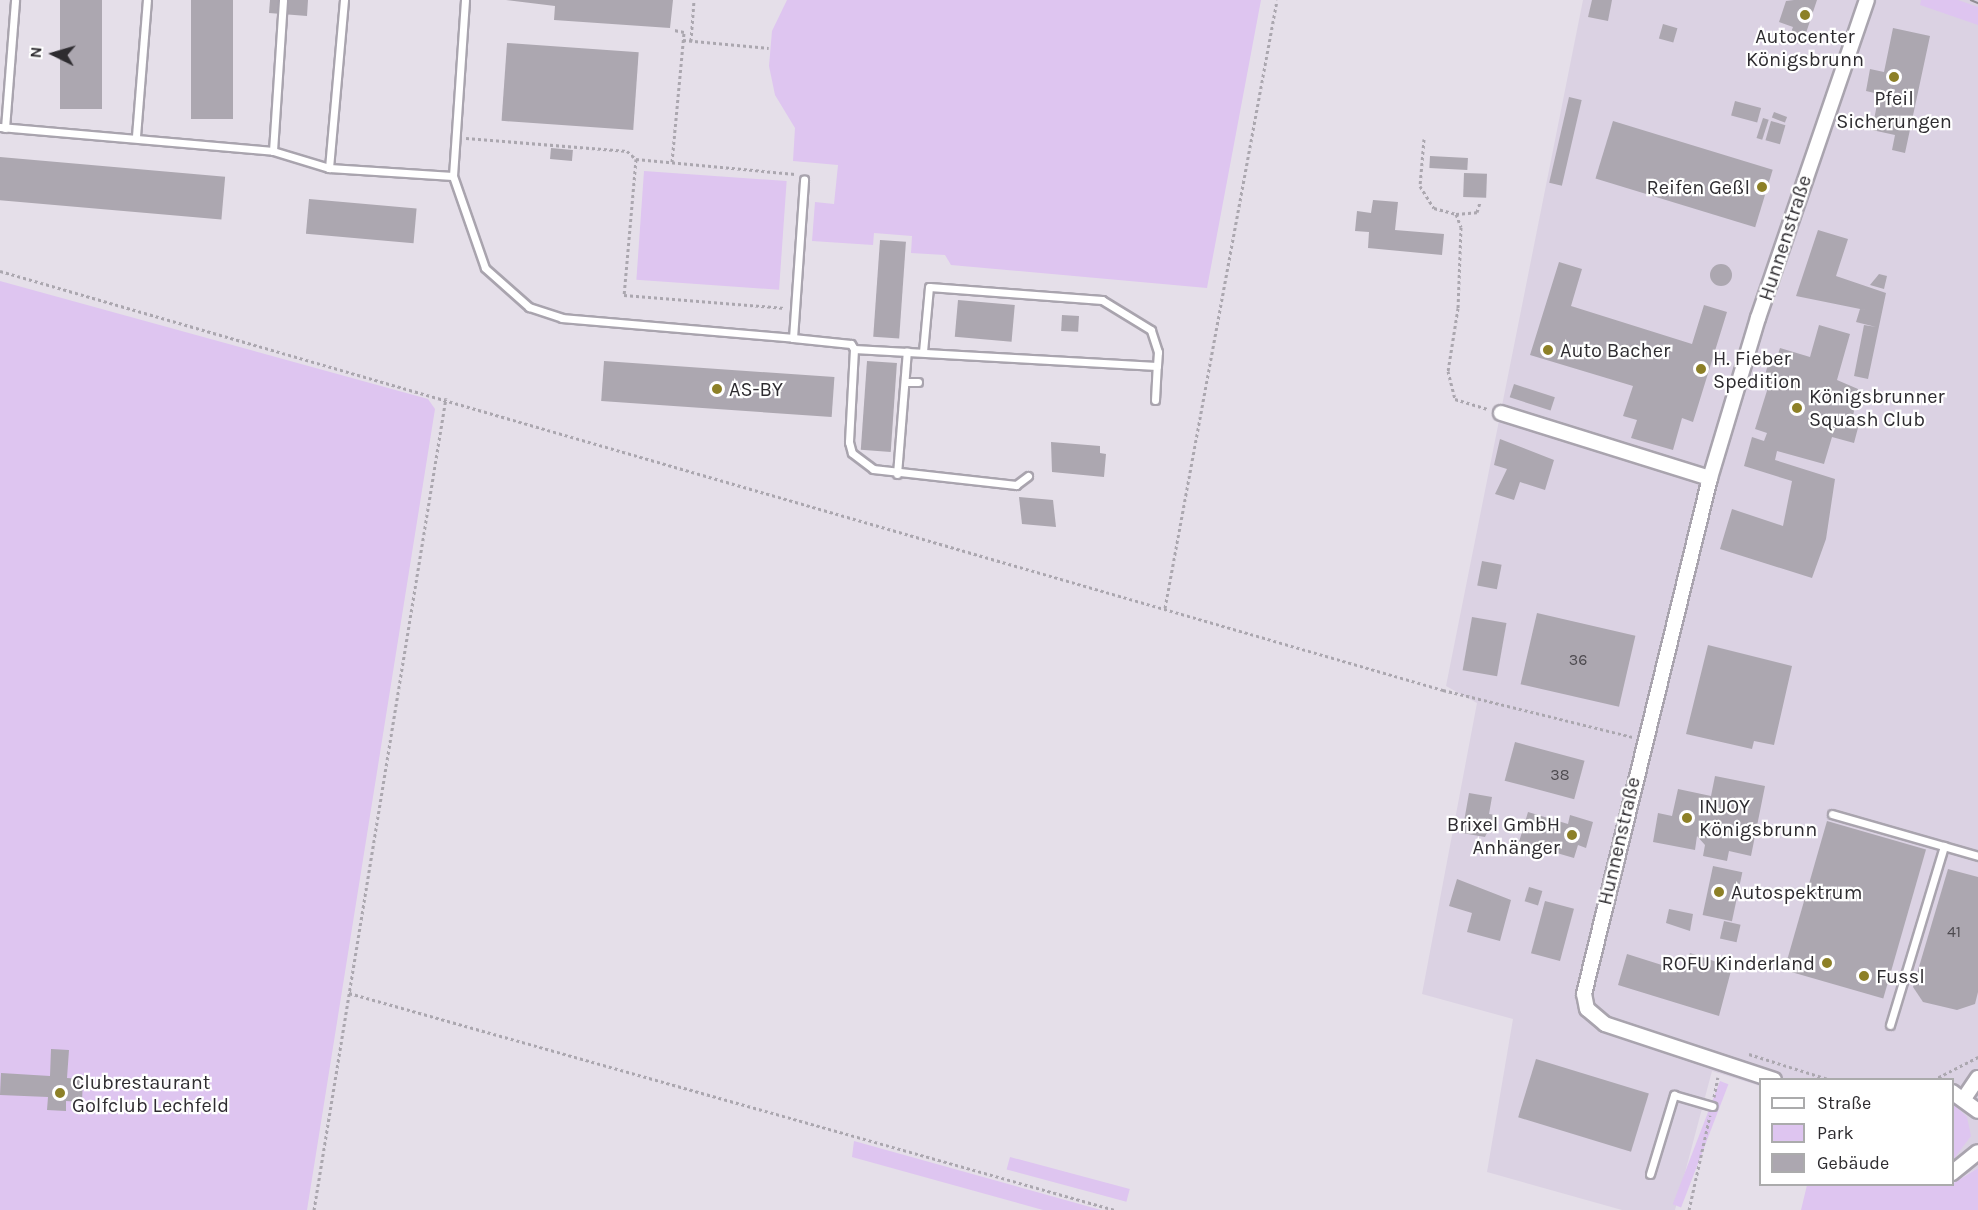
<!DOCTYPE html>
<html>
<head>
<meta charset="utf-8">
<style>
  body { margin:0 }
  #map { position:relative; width:1978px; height:1210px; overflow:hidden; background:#e5dfe9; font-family:Karla,sans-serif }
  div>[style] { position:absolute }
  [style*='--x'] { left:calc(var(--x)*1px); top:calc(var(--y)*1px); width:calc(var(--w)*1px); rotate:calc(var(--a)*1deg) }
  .built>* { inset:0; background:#dbd2e3 }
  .green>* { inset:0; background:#dec5f0; transform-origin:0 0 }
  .building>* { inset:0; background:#aca7b0; transform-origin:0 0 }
  .round { border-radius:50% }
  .path>* { height:3px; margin-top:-1.5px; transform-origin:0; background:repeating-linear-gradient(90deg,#aba7af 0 3px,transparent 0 6px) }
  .roads { filter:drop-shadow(2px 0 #a9a4ae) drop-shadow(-2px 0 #a9a4ae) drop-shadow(0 2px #a9a4ae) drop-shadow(0 -2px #a9a4ae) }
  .service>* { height:7px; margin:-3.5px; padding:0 3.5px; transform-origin:3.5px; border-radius:3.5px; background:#fff }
  .minor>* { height:14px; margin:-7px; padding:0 7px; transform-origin:7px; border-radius:7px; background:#fff }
  .tram>* { height:1.5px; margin:-0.75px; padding:0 0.75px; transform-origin:0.75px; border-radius:0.75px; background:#908c93 }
  .dots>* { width:16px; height:16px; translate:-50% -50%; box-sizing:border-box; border:3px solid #fff; border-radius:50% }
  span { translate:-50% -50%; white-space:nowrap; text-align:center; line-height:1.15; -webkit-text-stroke:4.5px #fff; paint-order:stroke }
  .number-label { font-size:16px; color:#4e4b50 }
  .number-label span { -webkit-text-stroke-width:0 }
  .poi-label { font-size:20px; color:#2e2c30 }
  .right { translate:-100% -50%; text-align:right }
  .left { translate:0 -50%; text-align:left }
  .street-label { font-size:20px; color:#2e2c30 }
  .legend { position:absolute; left:1759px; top:1078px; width:195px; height:108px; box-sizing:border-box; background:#fff; border:2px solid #ababac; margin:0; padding:8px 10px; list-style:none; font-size:18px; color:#2e2c30 }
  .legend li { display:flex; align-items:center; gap:12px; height:30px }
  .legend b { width:30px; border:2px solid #ababac }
  .north { position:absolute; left:24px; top:24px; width:60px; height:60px; -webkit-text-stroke:4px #fff; paint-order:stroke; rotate:275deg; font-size:16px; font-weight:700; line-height:24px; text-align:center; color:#2e2c30 }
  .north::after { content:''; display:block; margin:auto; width:21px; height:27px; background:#2e2c30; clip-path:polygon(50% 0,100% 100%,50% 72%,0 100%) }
</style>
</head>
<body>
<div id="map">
  <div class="built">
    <div style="clip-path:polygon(1583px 0,1978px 0,1978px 1168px,1953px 1182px,1952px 1080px,1760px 1080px,1760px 1086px,1712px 1071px,1675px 1210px,1622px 1210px,1487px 1172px,1513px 1019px,1422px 994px,1477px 703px,1446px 686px)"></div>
  </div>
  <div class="green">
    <div style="clip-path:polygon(787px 0,1261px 0,1207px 288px,951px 265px,945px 255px,911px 253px,912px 236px,874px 233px,873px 245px,812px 241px,815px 202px,834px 204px,838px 165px,793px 161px,795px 128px,775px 95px,769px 66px,772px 31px)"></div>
    <div style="clip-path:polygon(1921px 0,1958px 0,1978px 7px,1978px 25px,1920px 5px)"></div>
    <div style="left:644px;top:171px;width:143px;height:109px;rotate:4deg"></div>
    <div style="clip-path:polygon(0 281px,428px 399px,435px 409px,307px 1210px,0 1210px)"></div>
    <div style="left:1720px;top:1081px;width:9px;height:132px;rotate:21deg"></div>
    <div style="clip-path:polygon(1953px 1104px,1967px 1117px,1971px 1136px,1953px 1160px)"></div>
    <div style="clip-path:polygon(854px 1141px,1101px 1210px,1043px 1210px,852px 1157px)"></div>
    <div style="left:1010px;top:1157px;width:124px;height:13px;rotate:15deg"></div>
    <div style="clip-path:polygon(1978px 1168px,1978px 1210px,1801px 1210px,1807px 1185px,1952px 1184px)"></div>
  </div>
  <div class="building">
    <div style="left:60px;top:0;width:42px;height:109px"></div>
    <div style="left:191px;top:0;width:42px;height:119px"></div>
    <div style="clip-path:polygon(270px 0,308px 0,307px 16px,269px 13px)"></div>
    <div style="clip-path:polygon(506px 0,673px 0,670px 28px,554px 20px,555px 6px)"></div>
    <div style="clip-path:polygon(1592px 0,1612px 0,1608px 21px,1588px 17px)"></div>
    <div style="clip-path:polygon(1794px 0,1817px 0,1802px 45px,1788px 40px,1793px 27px,1779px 22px,1786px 1px)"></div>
    <div style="left:1663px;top:24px;width:15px;height:15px;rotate:16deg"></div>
    <div style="clip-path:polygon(1893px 28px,1930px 36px,1905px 153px,1892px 150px,1895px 135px,1872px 130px,1879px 94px,1866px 91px,1870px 69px,1884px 72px)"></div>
    <div style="left:507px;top:43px;width:132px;height:78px;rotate:4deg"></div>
    <div style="left:1569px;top:97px;width:13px;height:88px;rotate:13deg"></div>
    <div style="left:1735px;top:101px;width:27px;height:15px;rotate:15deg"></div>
    <div style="left:1774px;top:112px;width:14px;height:6px;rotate:21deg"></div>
    <div style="left:1763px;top:118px;width:6px;height:21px;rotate:18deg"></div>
    <div style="left:1613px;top:121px;width:167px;height:60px;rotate:17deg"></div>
    <div style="left:1771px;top:121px;width:15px;height:20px;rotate:16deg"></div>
    <div style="left:551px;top:148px;width:22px;height:11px;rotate:5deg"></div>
    <div style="left:1430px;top:156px;width:38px;height:12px;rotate:3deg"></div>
    <div style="left:0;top:157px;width:226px;height:43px;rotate:5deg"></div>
    <div style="left:1464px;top:173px;width:23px;height:24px;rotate:2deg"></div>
    <div style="left:309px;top:199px;width:108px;height:35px;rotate:5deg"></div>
    <div style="clip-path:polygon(1373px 200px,1398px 202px,1395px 230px,1444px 234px,1442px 255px,1368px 248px,1369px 232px,1355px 231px,1357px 211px,1371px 213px)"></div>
    <div style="clip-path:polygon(1818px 230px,1848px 239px,1836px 276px,1886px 293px,1868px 379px,1854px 376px,1864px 325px,1876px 327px,1856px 322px,1860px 309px,1875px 312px,1796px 296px)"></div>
    <div style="left:880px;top:240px;width:26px;height:97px;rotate:4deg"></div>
    <div style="clip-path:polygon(1559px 262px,1582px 269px,1571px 306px,1692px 344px,1704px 305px,1727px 312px,1693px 422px,1682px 418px,1673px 450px,1631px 438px,1637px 420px,1623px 416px,1633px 386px,1530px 355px)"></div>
    <div class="round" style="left:1710px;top:264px;width:22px;height:22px"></div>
    <div style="clip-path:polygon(1879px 274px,1887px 276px,1884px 289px,1870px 285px)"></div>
    <div style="left:958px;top:300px;width:57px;height:37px;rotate:5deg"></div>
    <div style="left:1062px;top:315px;width:17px;height:16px;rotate:3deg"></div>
    <div style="clip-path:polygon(1819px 325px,1850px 334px,1837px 380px,1858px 389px,1852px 422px,1859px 424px,1854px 443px,1832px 437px,1824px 464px,1777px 451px,1775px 460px,1835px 479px,1826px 539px,1812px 578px,1720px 549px,1732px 509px,1783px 526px,1792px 481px,1744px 466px,1752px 437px,1764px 441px,1767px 433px,1755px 429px,1770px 381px,1764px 379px,1768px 364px,1774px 366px,1780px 348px,1810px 357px)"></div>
    <div style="left:604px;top:361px;width:231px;height:40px;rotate:4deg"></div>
    <div style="left:867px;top:361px;width:30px;height:89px;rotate:4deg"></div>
    <div style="left:1514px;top:384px;width:43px;height:14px;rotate:18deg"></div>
    <div style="clip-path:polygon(1500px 439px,1554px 460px,1545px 490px,1520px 482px,1514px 500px,1495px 494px,1507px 469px,1494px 465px)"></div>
    <div style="clip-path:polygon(1051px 442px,1100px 446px,1100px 453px,1106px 454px,1104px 477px,1052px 472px)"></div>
    <div style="clip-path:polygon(1019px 497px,1053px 500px,1056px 527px,1022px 524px)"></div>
    <div style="left:1482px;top:561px;width:20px;height:25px;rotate:11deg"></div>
    <div style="left:1537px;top:613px;width:101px;height:73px;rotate:13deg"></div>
    <div style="left:1472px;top:617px;width:35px;height:54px;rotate:10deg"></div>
    <div style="clip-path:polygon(1708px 645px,1792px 666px,1774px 745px,1754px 741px,1752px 749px,1686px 734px)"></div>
    <div style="left:1515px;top:742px;width:72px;height:40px;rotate:15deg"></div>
    <div style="clip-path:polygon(1715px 776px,1765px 786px,1751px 856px,1729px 851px,1727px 861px,1703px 856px,1705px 845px,1697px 836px,1695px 850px,1653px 842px,1658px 813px,1672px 816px,1678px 789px,1711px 796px)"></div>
    <div style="clip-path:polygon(1469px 793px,1492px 797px,1489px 814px,1495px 815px,1485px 837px,1462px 833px)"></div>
    <div style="clip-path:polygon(1528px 812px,1568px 824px,1570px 815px,1593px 822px,1586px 848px,1578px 845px,1574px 858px,1519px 842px)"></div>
    <div style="left:1827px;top:821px;width:103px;height:155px;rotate:16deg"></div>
    <div style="left:1713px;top:866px;width:30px;height:50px;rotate:12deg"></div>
    <div style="clip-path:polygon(1948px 869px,1978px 877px,1978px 992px,1975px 1004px,1957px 1010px,1923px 1002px,1913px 987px)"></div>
    <div style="clip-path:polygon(1457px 879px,1511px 900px,1500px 941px,1467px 932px,1472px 913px,1449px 906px)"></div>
    <div style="left:1529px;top:887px;width:14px;height:15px;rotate:17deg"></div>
    <div style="left:1545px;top:901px;width:30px;height:54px;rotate:15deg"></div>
    <div style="clip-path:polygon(1669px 909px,1693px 914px,1690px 931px,1666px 923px)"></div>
    <div style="left:1724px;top:921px;width:17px;height:18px;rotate:13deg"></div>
    <div style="clip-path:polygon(1690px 953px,1732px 967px,1719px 1016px,1618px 985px,1627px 954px,1684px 972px)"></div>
    <div style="clip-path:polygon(51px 1049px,69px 1050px,67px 1078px,83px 1079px,82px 1102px,66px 1101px,66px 1111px,47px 1110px,48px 1097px,0 1095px,1px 1073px,50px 1076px)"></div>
    <div style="left:1536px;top:1059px;width:118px;height:61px;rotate:17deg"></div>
  </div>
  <div class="path">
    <div style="--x:683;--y:40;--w:86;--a:5.3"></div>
    <div style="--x:691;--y:41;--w:41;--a:-85.8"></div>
    <div style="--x:466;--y:138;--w:162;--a:4.6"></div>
    <div style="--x:627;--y:151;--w:12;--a:42"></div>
    <div style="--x:636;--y:159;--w:137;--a:95"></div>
    <div style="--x:624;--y:295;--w:161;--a:4.6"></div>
    <div style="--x:1424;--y:139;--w:47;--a:94.9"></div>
    <div style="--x:1420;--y:186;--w:26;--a:58"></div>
    <div style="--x:1434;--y:208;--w:23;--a:15"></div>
    <div style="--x:1456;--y:214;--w:14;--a:69"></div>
    <div style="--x:1461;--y:227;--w:81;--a:92.1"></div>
    <div style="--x:1458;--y:308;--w:64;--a:99"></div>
    <div style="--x:1448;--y:371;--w:29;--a:76"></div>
    <div style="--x:1455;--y:399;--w:34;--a:17"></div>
    <div style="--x:636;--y:159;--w:160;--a:5.4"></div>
    <div style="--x:672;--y:162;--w:131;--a:-84.7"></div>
    <div style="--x:684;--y:32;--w:10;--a:-169"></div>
    <div style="--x:1456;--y:214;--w:21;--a:-5"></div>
    <div style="--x:1477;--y:212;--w:10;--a:-73"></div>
    <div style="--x:0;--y:271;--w:1503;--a:16.19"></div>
    <div style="--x:1443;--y:690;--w:196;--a:13.9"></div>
    <div style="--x:1165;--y:608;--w:618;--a:-79.56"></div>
    <div style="--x:349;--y:993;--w:796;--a:15.82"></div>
    <div style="--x:1749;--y:1054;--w:86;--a:17.6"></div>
    <div style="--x:1933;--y:1080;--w:51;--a:-27.1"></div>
    <div style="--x:1714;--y:1097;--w:20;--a:-79"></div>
    <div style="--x:314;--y:1210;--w:823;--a:-80.77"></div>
    <div style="--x:1689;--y:1210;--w:97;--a:-77.5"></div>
  </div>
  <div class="roads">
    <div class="service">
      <div style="--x:465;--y:0;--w:176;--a:93.9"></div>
      <div style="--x:453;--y:176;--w:97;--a:70.8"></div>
      <div style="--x:485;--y:268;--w:59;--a:41.6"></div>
      <div style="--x:529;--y:307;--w:35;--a:18"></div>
      <div style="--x:562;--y:318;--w:232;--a:4.9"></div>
      <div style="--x:793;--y:338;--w:159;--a:-86"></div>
      <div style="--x:0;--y:127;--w:274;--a:5"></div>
      <div style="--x:273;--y:151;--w:59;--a:16.9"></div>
      <div style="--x:329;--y:168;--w:169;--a:-84.9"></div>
      <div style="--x:5;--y:128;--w:128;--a:-85.5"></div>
      <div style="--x:136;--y:136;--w:136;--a:-85.4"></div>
      <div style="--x:273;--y:151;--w:151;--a:-86.2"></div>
      <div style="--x:329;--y:168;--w:124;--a:3.7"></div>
      <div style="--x:793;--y:338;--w:58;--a:5.9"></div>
      <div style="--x:851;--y:344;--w:6;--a:59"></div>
      <div style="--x:854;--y:349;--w:93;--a:93.1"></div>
      <div style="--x:849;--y:442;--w:11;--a:75"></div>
      <div style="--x:852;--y:453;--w:26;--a:37"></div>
      <div style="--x:873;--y:469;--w:144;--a:6.4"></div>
      <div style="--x:1016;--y:485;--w:15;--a:-37"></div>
      <div style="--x:854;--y:349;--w:303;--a:3.2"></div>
      <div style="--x:1157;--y:366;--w:14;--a:-86"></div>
      <div style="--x:1158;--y:352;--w:23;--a:-108"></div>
      <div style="--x:1151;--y:330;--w:57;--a:-148.5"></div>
      <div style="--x:1102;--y:300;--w:173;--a:-175.7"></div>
      <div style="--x:929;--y:287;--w:65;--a:95.3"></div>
      <div style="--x:905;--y:382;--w:13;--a:0"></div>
      <div style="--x:1155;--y:400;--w:34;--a:-87"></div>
      <div style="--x:897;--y:474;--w:123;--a:-85.4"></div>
      <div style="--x:1832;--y:814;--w:152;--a:16"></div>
      <div style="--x:1890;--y:1025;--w:187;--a:-73.2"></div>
      <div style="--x:1650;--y:1174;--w:83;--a:-73.1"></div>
      <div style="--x:1674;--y:1095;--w:40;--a:16"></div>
    </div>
    <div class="minor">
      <div style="--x:1501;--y:413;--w:219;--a:17.3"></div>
      <div style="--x:1774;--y:1080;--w:178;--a:-161.7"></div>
      <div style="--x:1605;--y:1024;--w:23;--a:-140"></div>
      <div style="--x:1587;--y:1009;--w:15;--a:-101"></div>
      <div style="--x:1584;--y:994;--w:531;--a:-76.28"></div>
      <div style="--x:1710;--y:478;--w:167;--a:-73.3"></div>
      <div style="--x:1758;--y:318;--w:336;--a:-71.1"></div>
      <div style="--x:1952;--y:1092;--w:32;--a:36"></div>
      <div style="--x:1965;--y:1097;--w:23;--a:-56"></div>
      <div style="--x:1952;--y:1173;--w:33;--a:-39"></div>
    </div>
  </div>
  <div class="tram">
    <div style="--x:1971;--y:0;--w:8;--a:23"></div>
  </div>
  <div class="dots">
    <div style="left:1805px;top:15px;background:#8d8027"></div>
    <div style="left:1894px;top:77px;background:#8d8027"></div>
    <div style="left:1762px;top:187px;background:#8d8027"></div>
    <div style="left:1548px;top:350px;background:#8d8027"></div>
    <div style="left:1701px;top:369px;background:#8d8027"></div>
    <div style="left:717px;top:389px;background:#8d8027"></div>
    <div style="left:1797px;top:408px;background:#8d8027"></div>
    <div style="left:1687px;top:818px;background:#8d8027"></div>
    <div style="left:1572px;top:835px;background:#8d8027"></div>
    <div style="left:1719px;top:892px;background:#8d8027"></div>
    <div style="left:1827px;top:963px;background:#8d8027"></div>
    <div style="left:1864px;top:976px;background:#8d8027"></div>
    <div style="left:60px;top:1093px;background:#8d8027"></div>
  </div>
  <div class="number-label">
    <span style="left:1578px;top:660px">36</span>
    <span style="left:1560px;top:775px">38</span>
    <span style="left:1954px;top:932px">41</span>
  </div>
  <div class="poi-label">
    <span style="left:1805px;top:48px">Autocenter<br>Königsbrunn</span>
    <span style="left:1894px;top:110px">Pfeil<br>Sicherungen</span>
    <span class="right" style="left:1750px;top:187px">Reifen Geßl</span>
    <span class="left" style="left:1560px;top:350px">Auto Bacher</span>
    <span class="left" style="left:1713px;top:370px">H. Fieber<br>Spedition</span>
    <span class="left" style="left:729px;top:389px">AS-BY</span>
    <span class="left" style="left:1809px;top:408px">Königsbrunner<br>Squash Club</span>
    <span class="left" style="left:1699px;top:818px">INJOY<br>Königsbrunn</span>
    <span class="right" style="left:1560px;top:836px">Brixel GmbH<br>Anhänger</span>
    <span class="left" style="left:1731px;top:892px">Autospektrum</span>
    <span class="right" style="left:1815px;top:963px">ROFU Kinderland</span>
    <span class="left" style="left:1876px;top:976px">Fussl</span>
    <span class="left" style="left:72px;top:1094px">Clubrestaurant<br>Golfclub Lechfeld</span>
  </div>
  <div class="street-label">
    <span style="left:1785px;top:238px;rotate:-72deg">Hunnenstraße</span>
    <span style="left:1619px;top:841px;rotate:-77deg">Hunnenstraße</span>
  </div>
  <ul class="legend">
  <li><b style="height:8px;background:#fff"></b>Straße</li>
  <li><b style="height:16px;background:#dec5f0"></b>Park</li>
  <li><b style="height:16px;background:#aca7b0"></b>Gebäude</li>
  </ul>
  <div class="north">N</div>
</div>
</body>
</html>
